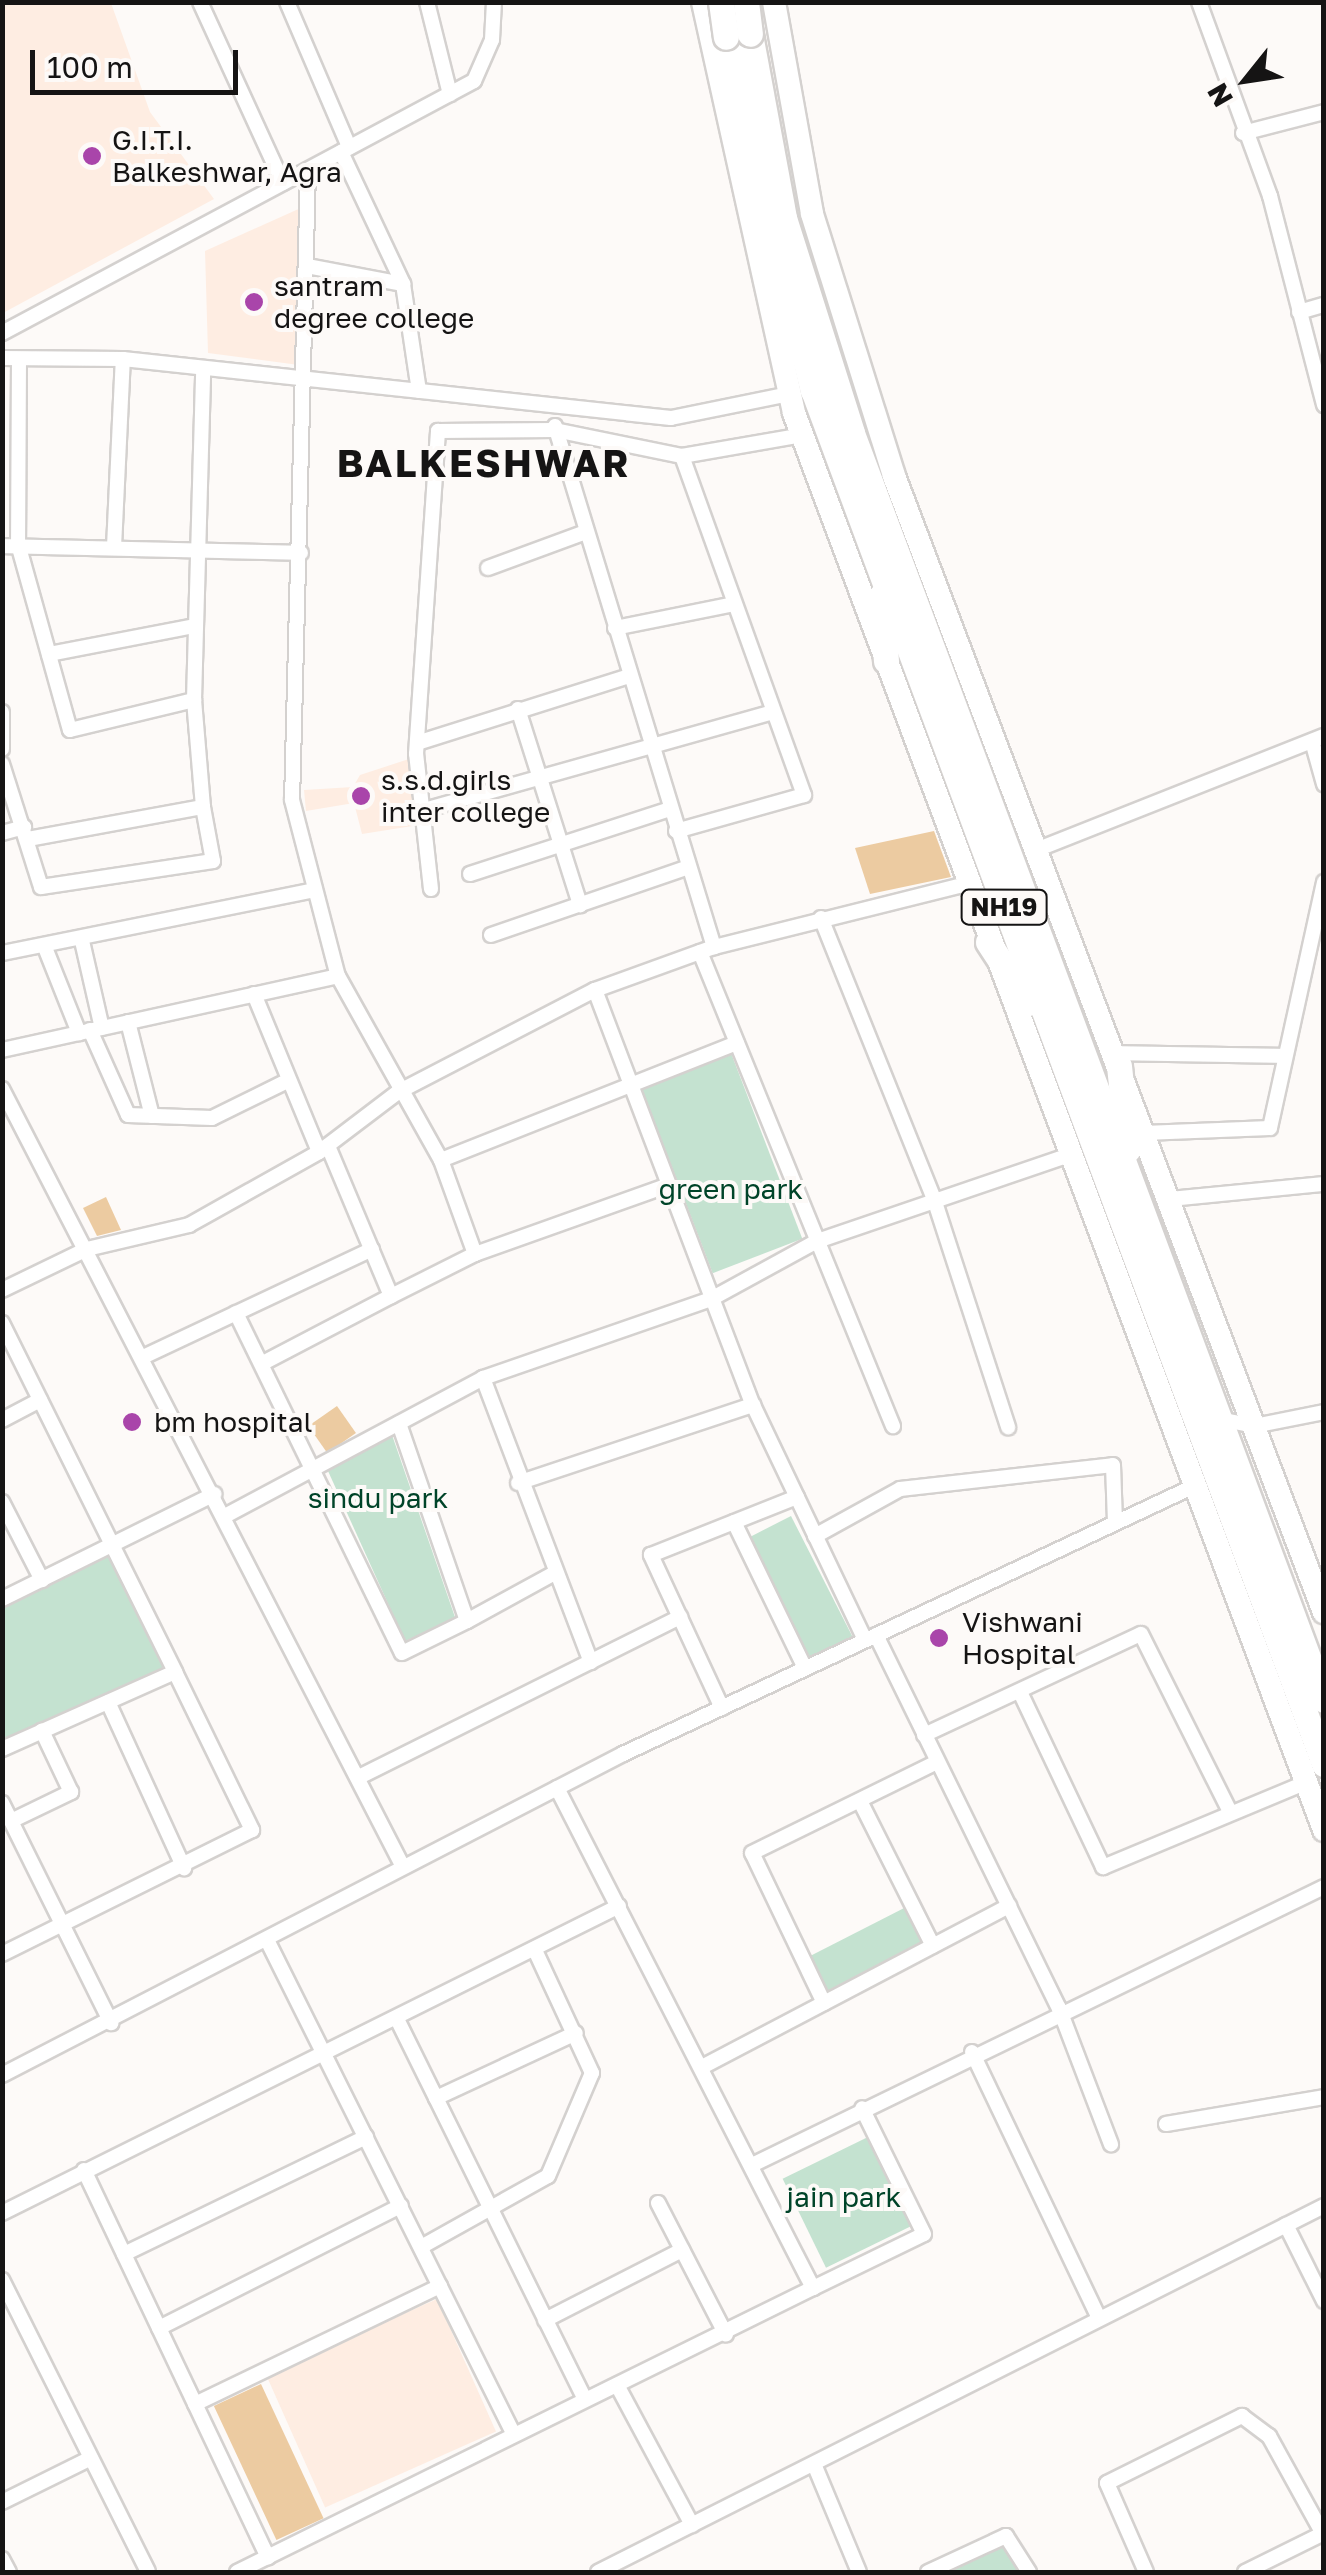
<!DOCTYPE html>
<html>
<head>
<meta charset="utf-8">
<style>
  body { margin:0 }
  #map { position:relative; width:1326px; height:2575px; overflow:hidden; background:#fdfaf8; font-family:"Golos Text",sans-serif }
  div>[style] { position:absolute }
  [style*='--x'] { left:calc(var(--x)*1px); top:calc(var(--y)*1px); width:calc(var(--w)*1px); rotate:calc(var(--a)*1deg) }
  .education>* { inset:0; background:#feede2; transform-origin:0 0 }
  .green>* { inset:0; background:#c4e2d0; transform-origin:0 0 }
  .building>* { inset:0; background:#eccba1; transform-origin:0 0 }
  .roads { filter:drop-shadow(2px 0 #d4d1cf) drop-shadow(-2px 0 #d4d1cf) drop-shadow(0 2px #d4d1cf) drop-shadow(0 -2px #d4d1cf) }
  .street>* { height:14px; margin:-7px; padding:0 7px; transform-origin:7px; border-radius:7px; background:#fff }
  .primary>* { height:22px; margin:-11px; padding:0 11px; transform-origin:11px; border-radius:11px; background:#fff }
  .highway>* { height:25px; margin:-12.5px; padding:0 12.5px; transform-origin:12.5px; border-radius:12.5px; background:#fff }
  .bridges { filter:drop-shadow(2px 0 #d4d1cf) drop-shadow(-2px 0 #d4d1cf) drop-shadow(0 2px #d4d1cf) drop-shadow(0 -2px #d4d1cf) }
  .highway-bridge>* { height:25px; margin:-12.5px; padding:0 12.5px; transform-origin:12.5px; border-radius:12.5px; background:#fff }
  .dots>* { width:28px; height:28px; translate:-50% -50%; box-sizing:border-box; border:5px solid #fdfaf8; border-radius:50% }
  span { translate:-50% -50%; white-space:nowrap; text-align:center; line-height:1.15; -webkit-text-stroke:8px #fdfaf8; paint-order:stroke }
  .shield-label span { padding:2px 8px; background:#fdfaf8; border:2px solid; border-radius:8px; -webkit-text-stroke-width:0 }
  .shield-label { font-size:25px; color:#151414; font-weight:700 }
  .poi-label { font-size:28px; color:#151414 }
  .left { translate:0 -50%; text-align:left }
  .park-label { font-size:28px; color:#004429 }
  .district-label { font-size:38px; color:#151414; font-weight:700; letter-spacing:2.5px }
  .frame { position:absolute; inset:0; border:5px solid #151414; pointer-events:none }
  .north { position:absolute; left:1196px; top:30px; width:100px; height:100px; -webkit-text-stroke:8px #fdfaf8; paint-order:stroke; rotate:240deg; font-size:28px; font-weight:700; line-height:40px; text-align:center; color:#151414 }
  .north::after { content:''; display:block; margin:auto; width:35px; height:45px; background:#151414; clip-path:polygon(50% 0,100% 100%,50% 72%,0 100%) }
  .scale { position:absolute; left:30px; top:50px; width:208px; height:45px; box-sizing:border-box; border:5px solid #151414; border-top:0; padding-left:12px; font-size:30px; line-height:35px; white-space:nowrap; color:#151414; -webkit-text-stroke:8px #fdfaf8; paint-order:stroke }
</style>
</head>
<body>
<div id="map">
  <div class="education">
    <div style="clip-path:polygon(3px 2px,111px 3px,150px 112px,214px 199px,3px 313px)"></div>
    <div style="clip-path:polygon(303px 207px,299px 365px,208px 353px,205px 251px)"></div>
    <div style="clip-path:polygon(415px 757px,419px 825px,362px 834px,354px 803px,306px 811px,304px 790px,353px 787px,360px 775px)"></div>
    <div style="left:437px;top:2299px;width:145px;height:187px;rotate:66deg"></div>
  </div>
  <div class="green">
    <div style="left:731px;top:1053px;width:199px;height:96px;rotate:69deg"></div>
    <div style="clip-path:polygon(392px 1435px,456px 1620px,405px 1641px,328px 1471px)"></div>
    <div style="left:791px;top:1516px;width:135px;height:51px;rotate:63deg"></div>
    <div style="clip-path:polygon(108px 1554px,167px 1671px,3px 1742px,3px 1606px)"></div>
    <div style="left:912px;top:1904px;width:47px;height:122px;rotate:63deg"></div>
    <div style="left:868px;top:2137px;width:99px;height:95px;rotate:64deg"></div>
    <div style="clip-path:polygon(1010px 2541px,1024px 2572px,938px 2572px)"></div>
  </div>
  <div class="building">
    <div style="clip-path:polygon(934px 831px,951px 877px,870px 894px,855px 848px)"></div>
    <div style="clip-path:polygon(106px 1197px,121px 1230px,97px 1236px,83px 1208px)"></div>
    <div style="left:337px;top:1406px;width:33px;height:35px;rotate:55deg"></div>
    <div style="left:261px;top:2384px;width:148px;height:52px;rotate:65deg"></div>
  </div>
  <div class="roads">
    <div class="street">
      <div style="--x:200;--y:2;--w:199;--a:65.4"></div>
      <div style="--x:287;--y:2;--w:158;--a:66.8"></div>
      <div style="--x:427;--y:2;--w:95;--a:76"></div>
      <div style="--x:1199;--y:2;--w:207;--a:69.9"></div>
      <div style="--x:1270;--y:196;--w:216;--a:75.5"></div>
      <div style="--x:1243;--y:133;--w:84;--a:-14.5"></div>
      <div style="--x:341;--y:152;--w:146;--a:64.8"></div>
      <div style="--x:403;--y:284;--w:108;--a:81.5"></div>
      <div style="--x:308;--y:170;--w:630;--a:91.45"></div>
      <div style="--x:292;--y:800;--w:182;--a:75.4"></div>
      <div style="--x:338;--y:976;--w:211;--a:60.8"></div>
      <div style="--x:441;--y:1160;--w:100;--a:70.1"></div>
      <div style="--x:475;--y:1254;--w:203;--a:-19.6"></div>
      <div style="--x:307;--y:266;--w:98;--a:10.6"></div>
      <div style="--x:1299;--y:312;--w:26;--a:-16"></div>
      <div style="--x:2;--y:333;--w:535;--a:-28.1"></div>
      <div style="--x:474;--y:81;--w:45;--a:-66.3"></div>
      <div style="--x:492;--y:40;--w:38;--a:-87"></div>
      <div style="--x:2;--y:358;--w:121;--a:0.5"></div>
      <div style="--x:123;--y:359;--w:551;--a:6.15"></div>
      <div style="--x:671;--y:418;--w:120;--a:-11.5"></div>
      <div style="--x:19;--y:359;--w:185;--a:90.3"></div>
      <div style="--x:18;--y:544;--w:193;--a:74.4"></div>
      <div style="--x:70;--y:730;--w:128;--a:-13.6"></div>
      <div style="--x:194;--y:700;--w:332;--a:-88.4"></div>
      <div style="--x:555;--y:426;--w:545;--a:73.03"></div>
      <div style="--x:2;--y:546;--w:299;--a:1.3"></div>
      <div style="--x:114;--y:547;--w:188;--a:-87.3"></div>
      <div style="--x:488;--y:568;--w:104;--a:-20.2"></div>
      <div style="--x:615;--y:628;--w:121;--a:-11.4"></div>
      <div style="--x:49;--y:654;--w:149;--a:-10.9"></div>
      <div style="--x:518;--y:709;--w:206;--a:72.4"></div>
      <div style="--x:2;--y:712;--w:37;--a:90"></div>
      <div style="--x:1312;--y:741;--w:45;--a:74.4"></div>
      <div style="--x:417;--y:743;--w:223;--a:-17.5"></div>
      <div style="--x:2;--y:764;--w:129;--a:72.4"></div>
      <div style="--x:41;--y:887;--w:174;--a:-8.6"></div>
      <div style="--x:213;--y:861;--w:55;--a:-100.5"></div>
      <div style="--x:417;--y:812;--w:369;--a:-15.7"></div>
      <div style="--x:676;--y:831;--w:133;--a:-15.7"></div>
      <div style="--x:804;--y:795;--w:360;--a:-109.8"></div>
      <div style="--x:2;--y:833;--w:23;--a:-15"></div>
      <div style="--x:28;--y:839;--w:178;--a:-10.4"></div>
      <div style="--x:203;--y:807;--w:107;--a:-94.8"></div>
      <div style="--x:1036;--y:850;--w:310;--a:-21.6"></div>
      <div style="--x:470;--y:874;--w:210;--a:-18"></div>
      <div style="--x:431;--y:889;--w:136;--a:-96.3"></div>
      <div style="--x:416;--y:754;--w:324;--a:-86.1"></div>
      <div style="--x:438;--y:431;--w:117;--a:-0.5"></div>
      <div style="--x:555;--y:430;--w:130;--a:11.6"></div>
      <div style="--x:682;--y:456;--w:122;--a:-9.9"></div>
      <div style="--x:821;--y:918;--w:306;--a:68.1"></div>
      <div style="--x:935;--y:1202;--w:237;--a:72"></div>
      <div style="--x:491;--y:935;--w:208;--a:-19"></div>
      <div style="--x:82;--y:941;--w:89;--a:77.1"></div>
      <div style="--x:44;--y:945;--w:95;--a:68.3"></div>
      <div style="--x:700;--y:952;--w:512;--a:67.85"></div>
      <div style="--x:2;--y:953;--w:319;--a:-11.4"></div>
      <div style="--x:595;--y:990;--w:444;--a:69.2"></div>
      <div style="--x:753;--y:1405;--w:260;--a:64.5"></div>
      <div style="--x:254;--y:994;--w:171;--a:67.6"></div>
      <div style="--x:128;--y:1022;--w:97;--a:75.7"></div>
      <div style="--x:90;--y:1030;--w:93;--a:65.9"></div>
      <div style="--x:128;--y:1115;--w:84;--a:2"></div>
      <div style="--x:212;--y:1118;--w:79;--a:-26.2"></div>
      <div style="--x:2;--y:1050;--w:344;--a:-12.4"></div>
      <div style="--x:1114;--y:1053;--w:169;--a:1"></div>
      <div style="--x:2;--y:1089;--w:875;--a:62.73"></div>
      <div style="--x:1144;--y:1133;--w:126;--a:-2.3"></div>
      <div style="--x:1270;--y:1128;--w:252;--a:-77.6"></div>
      <div style="--x:441;--y:1160;--w:318;--a:-21.6"></div>
      <div style="--x:1170;--y:1199;--w:155;--a:-5.6"></div>
      <div style="--x:2;--y:1290;--w:94;--a:-25.8"></div>
      <div style="--x:87;--y:1249;--w:105;--a:-13.2"></div>
      <div style="--x:189;--y:1225;--w:149;--a:-29.3"></div>
      <div style="--x:319;--y:1152;--w:99;--a:-37.2"></div>
      <div style="--x:398;--y:1092;--w:222;--a:-27.4"></div>
      <div style="--x:595;--y:990;--w:127;--a:-19.9"></div>
      <div style="--x:714;--y:947;--w:260;--a:-14"></div>
      <div style="--x:391;--y:1296;--w:94;--a:-26.6"></div>
      <div style="--x:236;--y:1313;--w:378;--a:64"></div>
      <div style="--x:402;--y:1653;--w:72;--a:-26.2"></div>
      <div style="--x:467;--y:1621;--w:209;--a:-109"></div>
      <div style="--x:2;--y:1323;--w:390;--a:63.6"></div>
      <div style="--x:143;--y:1357;--w:253;--a:-25.2"></div>
      <div style="--x:263;--y:1363;--w:144;--a:-27.6"></div>
      <div style="--x:391;--y:1296;--w:163;--a:-112.8"></div>
      <div style="--x:483;--y:1378;--w:304;--a:69.2"></div>
      <div style="--x:1219;--y:1419;--w:36;--a:11"></div>
      <div style="--x:1254;--y:1426;--w:71;--a:-11.3"></div>
      <div style="--x:2;--y:1420;--w:43;--a:-27.8"></div>
      <div style="--x:518;--y:1483;--w:248;--a:-18.4"></div>
      <div style="--x:2;--y:1502;--w:88;--a:62.9"></div>
      <div style="--x:225;--y:1516;--w:293;--a:-28.1"></div>
      <div style="--x:483;--y:1378;--w:241;--a:-19.1"></div>
      <div style="--x:711;--y:1299;--w:121;--a:-28.7"></div>
      <div style="--x:817;--y:1241;--w:264;--a:-18.8"></div>
      <div style="--x:734;--y:1522;--w:162;--a:64.1"></div>
      <div style="--x:815;--y:1536;--w:97;--a:-28.9"></div>
      <div style="--x:900;--y:1489;--w:214;--a:-6.4"></div>
      <div style="--x:1113;--y:1465;--w:57;--a:88"></div>
      <div style="--x:2;--y:1599;--w:237;--a:-26.3"></div>
      <div style="--x:467;--y:1621;--w:96;--a:-28.7"></div>
      <div style="--x:876;--y:1635;--w:415;--a:63.9"></div>
      <div style="--x:1059;--y:2008;--w:146;--a:69.1"></div>
      <div style="--x:1020;--y:1692;--w:194;--a:64.6"></div>
      <div style="--x:1103;--y:1867;--w:219;--a:-22.6"></div>
      <div style="--x:108;--y:1702;--w:183;--a:65.4"></div>
      <div style="--x:722;--y:1708;--w:169;--a:-114.9"></div>
      <div style="--x:651;--y:1555;--w:157;--a:-21.7"></div>
      <div style="--x:924;--y:1735;--w:239;--a:-25"></div>
      <div style="--x:1141;--y:1634;--w:197;--a:63.4"></div>
      <div style="--x:2;--y:1749;--w:189;--a:-24"></div>
      <div style="--x:175;--y:1672;--w:176;--a:64"></div>
      <div style="--x:252;--y:1830;--w:279;--a:153.6"></div>
      <div style="--x:359;--y:1777;--w:359;--a:-26.5"></div>
      <div style="--x:557;--y:1788;--w:562;--a:62.89"></div>
      <div style="--x:813;--y:2288;--w:123;--a:-25.9"></div>
      <div style="--x:924;--y:2234;--w:140;--a:-116.2"></div>
      <div style="--x:860;--y:1801;--w:162;--a:63.3"></div>
      <div style="--x:2;--y:1803;--w:246;--a:63.6"></div>
      <div style="--x:11;--y:1821;--w:67;--a:-25.8"></div>
      <div style="--x:71;--y:1792;--w:68;--a:-115.4"></div>
      <div style="--x:268;--y:1942;--w:549;--a:63.48"></div>
      <div style="--x:824;--y:2003;--w:166;--a:-115.6"></div>
      <div style="--x:752;--y:1853;--w:206;--a:-26.2"></div>
      <div style="--x:398;--y:2021;--w:420;--a:63.7"></div>
      <div style="--x:972;--y:2052;--w:295;--a:64.5"></div>
      <div style="--x:702;--y:2067;--w:347;--a:-27.7"></div>
      <div style="--x:2;--y:2075;--w:699;--a:-27.33"></div>
      <div style="--x:623;--y:1754;--w:626;--a:-25.13"></div>
      <div style="--x:436;--y:2098;--w:154;--a:-24.9"></div>
      <div style="--x:1166;--y:2124;--w:160;--a:-9.7"></div>
      <div style="--x:752;--y:2165;--w:636;--a:-25.92"></div>
      <div style="--x:84;--y:2170;--w:429;--a:64.6"></div>
      <div style="--x:658;--y:2203;--w:148;--a:62.7"></div>
      <div style="--x:2;--y:2213;--w:689;--a:-26.45"></div>
      <div style="--x:1286;--y:2225;--w:85;--a:63.4"></div>
      <div style="--x:421;--y:2247;--w:145;--a:-29.2"></div>
      <div style="--x:548;--y:2176;--w:112;--a:-66.9"></div>
      <div style="--x:592;--y:2073;--w:136;--a:-114.9"></div>
      <div style="--x:124;--y:2254;--w:269;--a:-25.8"></div>
      <div style="--x:2;--y:2280;--w:326;--a:63.4"></div>
      <div style="--x:545;--y:2320;--w:154;--a:-27.1"></div>
      <div style="--x:159;--y:2328;--w:271;--a:-26.8"></div>
      <div style="--x:617;--y:2385;--w:159;--a:61.8"></div>
      <div style="--x:195;--y:2404;--w:272;--a:-25.7"></div>
      <div style="--x:814;--y:2464;--w:117;--a:67.4"></div>
      <div style="--x:2;--y:2502;--w:99;--a:-26.3"></div>
      <div style="--x:2;--y:2559;--w:15;--a:62"></div>
      <div style="--x:237;--y:2572;--w:642;--a:-26.25"></div>
      <div style="--x:598;--y:2572;--w:813;--a:-26.75"></div>
      <div style="--x:928;--y:2572;--w:86;--a:-24.8"></div>
      <div style="--x:1006;--y:2536;--w:43;--a:57.4"></div>
      <div style="--x:1146;--y:2572;--w:97;--a:-113.7"></div>
      <div style="--x:1107;--y:2483;--w:151;--a:-26.4"></div>
      <div style="--x:1242;--y:2416;--w:34;--a:37"></div>
      <div style="--x:1269;--y:2436;--w:112;--a:61.1"></div>
      <div style="--x:1245;--y:2572;--w:88;--a:-26.3"></div>
    </div>
    <div class="primary">
      <div style="--x:703;--y:2;--w:421;--a:77.5"></div>
      <div style="--x:794;--y:413;--w:1513;--a:69.49"></div>
      <div style="--x:774;--y:2;--w:215;--a:79.8"></div>
      <div style="--x:812;--y:214;--w:275;--a:72.6"></div>
      <div style="--x:894;--y:476;--w:1215;--a:69.27"></div>
    </div>
    <div class="highway">
      <div style="--x:750;--y:34;--w:187;--a:79.5"></div>
      <div style="--x:784;--y:218;--w:225;--a:72.4"></div>
      <div style="--x:852;--y:433;--w:1352;--a:69.57"></div>
      <div style="--x:726;--y:37;--w:364;--a:76.2"></div>
      <div style="--x:813;--y:390;--w:1466;--a:69.6"></div>
      <div style="--x:881;--y:596;--w:65;--a:85.6"></div>
      <div style="--x:988;--y:942;--w:73;--a:56.7"></div>
      <div style="--x:1119;--y:1066;--w:84;--a:83.9"></div>
    </div>
  </div>
  <div class="bridges">
    <div class="highway-bridge">
      <div style="--x:721;--y:2;--w:35;--a:82"></div>
      <div style="--x:746;--y:2;--w:32;--a:83"></div>
    </div>
  </div>
  <div class="dots">
    <div style="left:92px;top:156px;background:#a945aa"></div>
    <div style="left:254px;top:302px;background:#a945aa"></div>
    <div style="left:361px;top:796px;background:#a945aa"></div>
    <div style="left:132px;top:1422px;background:#a945aa"></div>
    <div style="left:939px;top:1638px;background:#a945aa"></div>
  </div>
  <div class="shield-label">
    <span style="left:1004px;top:907px">NH19</span>
  </div>
  <div class="poi-label">
    <span class="left" style="left:112px;top:156px">G.I.T.I.<br>Balkeshwar, Agra</span>
    <span class="left" style="left:274px;top:302px">santram<br>degree college</span>
    <span class="left" style="left:381px;top:796px">s.s.d.girls<br>inter college</span>
    <span class="left" style="left:154px;top:1422px">bm hospital</span>
    <span class="left" style="left:962px;top:1638px">Vishwani<br>Hospital</span>
  </div>
  <div class="park-label">
    <span style="left:731px;top:1189px">green park</span>
    <span style="left:378px;top:1498px">sindu park</span>
    <span style="left:844px;top:2197px">jain park</span>
  </div>
  <div class="district-label">
    <span style="left:484px;top:463px">BALKESHWAR</span>
  </div>
  <div class="frame"></div>
  <div class="north">N</div>
  <div class="scale">100 m</div>
</div>
</body>
</html>
